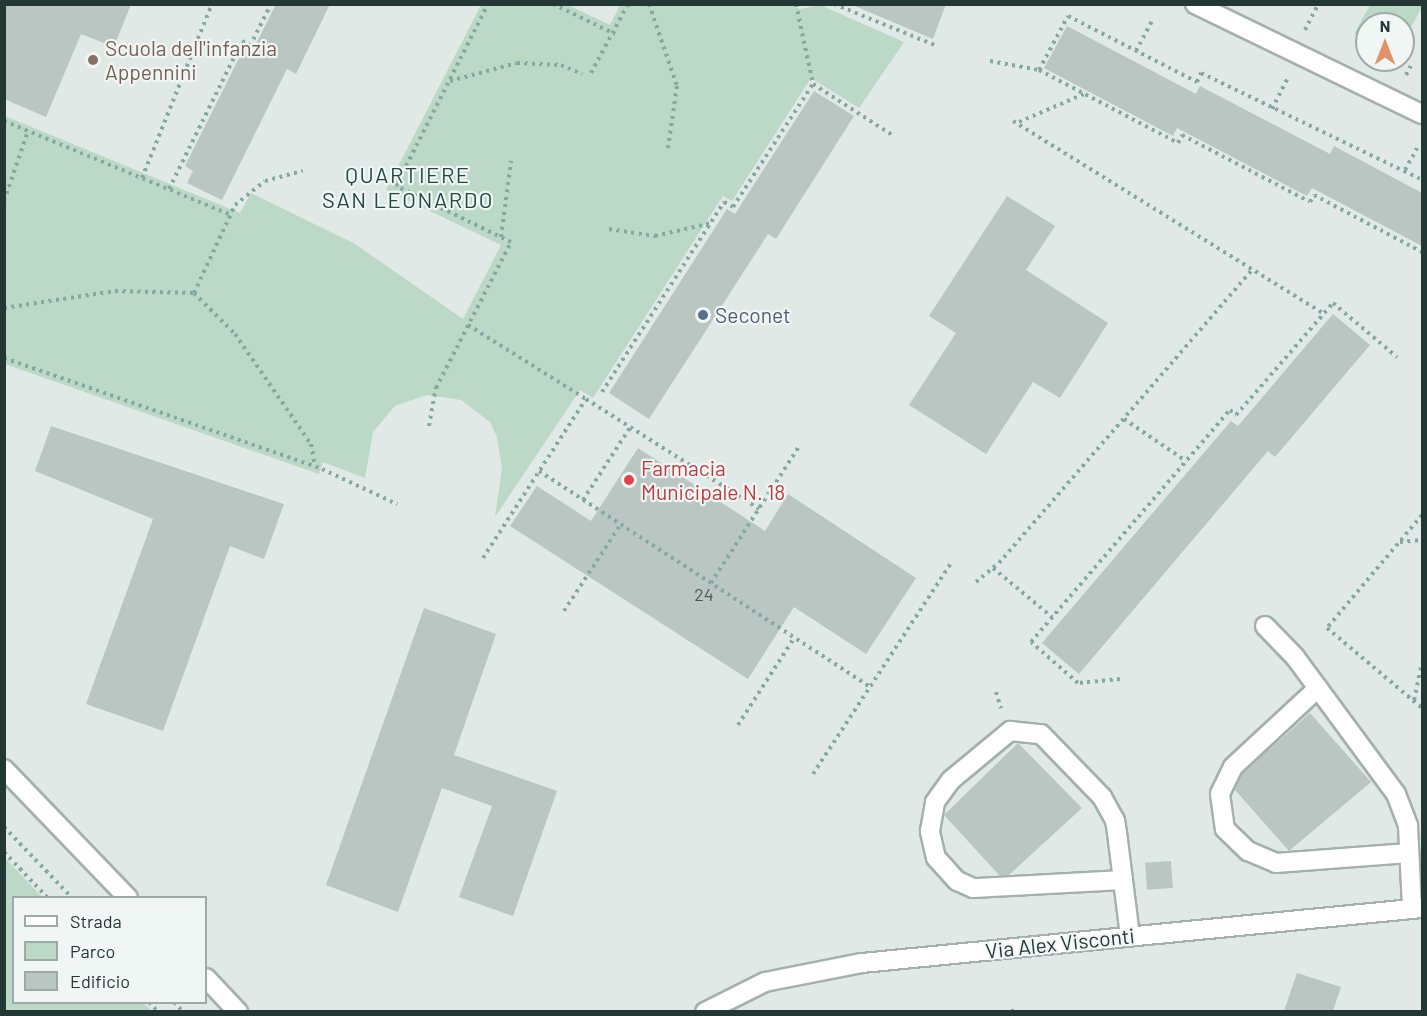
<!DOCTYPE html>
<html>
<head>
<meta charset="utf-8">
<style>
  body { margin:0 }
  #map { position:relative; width:1427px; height:1016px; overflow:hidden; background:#e0e9e6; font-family:Barlow,sans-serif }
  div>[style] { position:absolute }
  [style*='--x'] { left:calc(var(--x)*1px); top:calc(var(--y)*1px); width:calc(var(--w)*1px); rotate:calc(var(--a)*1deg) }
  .green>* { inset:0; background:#bcd8c6 }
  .building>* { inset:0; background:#b9c6c2; transform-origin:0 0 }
  .path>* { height:4px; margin-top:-2px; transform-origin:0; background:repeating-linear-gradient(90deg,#85a9a1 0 3px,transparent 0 7.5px) }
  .roads { filter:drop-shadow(2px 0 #a4b0ad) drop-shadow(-2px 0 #a4b0ad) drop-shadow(0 2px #a4b0ad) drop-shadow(0 -2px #a4b0ad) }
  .minor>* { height:18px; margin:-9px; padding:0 9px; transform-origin:9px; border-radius:9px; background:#fff }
  .dots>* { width:16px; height:16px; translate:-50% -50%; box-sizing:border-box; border:3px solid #f0f6f4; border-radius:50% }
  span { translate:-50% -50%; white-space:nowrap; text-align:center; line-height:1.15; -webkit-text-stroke:4.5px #f0f6f4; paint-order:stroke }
  .number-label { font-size:18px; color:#485b58 }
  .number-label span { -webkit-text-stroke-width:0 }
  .education-label { font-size:21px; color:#785e54 }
  .left { translate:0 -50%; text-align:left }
  .service-label { font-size:21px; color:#4e5e75 }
  .health-label { font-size:21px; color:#be3a42 }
  .street-label { font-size:21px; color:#233734 }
  .neighbourhood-label { font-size:22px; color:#224742; letter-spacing:1.5px }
  .frame { position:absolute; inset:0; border:6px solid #233734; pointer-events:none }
  .legend { position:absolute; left:12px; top:896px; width:195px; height:108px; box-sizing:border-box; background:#f0f6f4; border:2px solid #9eaaa7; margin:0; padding:8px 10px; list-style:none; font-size:18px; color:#233734 }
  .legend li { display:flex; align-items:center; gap:12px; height:30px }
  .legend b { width:30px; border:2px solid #9eaaa7 }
  .north { position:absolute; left:1355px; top:12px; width:60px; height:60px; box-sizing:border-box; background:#f0f6f4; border:2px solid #9eaaa7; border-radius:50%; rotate:0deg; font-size:16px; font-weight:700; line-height:24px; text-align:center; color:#233734 }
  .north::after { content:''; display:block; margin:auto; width:21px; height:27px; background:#e09267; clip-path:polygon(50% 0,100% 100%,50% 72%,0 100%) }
</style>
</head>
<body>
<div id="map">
  <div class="green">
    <div style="clip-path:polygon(789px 4px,800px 9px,820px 5px,904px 42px,859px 108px,811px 78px,732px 201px,723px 196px,593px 398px,580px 390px,495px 517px,502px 468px,497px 437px,490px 422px,461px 400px,427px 395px,395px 406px,373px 432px,365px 478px,323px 462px,319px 474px,5px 364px,5px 116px,240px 213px,251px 193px,355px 244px,463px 319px,501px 245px,386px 190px,481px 5px,568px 5px,610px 25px,620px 5px)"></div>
    <div style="clip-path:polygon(1370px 5px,1422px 4px,1422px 7px,1403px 42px,1403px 24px,1367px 24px,1367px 40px,1354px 34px)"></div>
    <div style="clip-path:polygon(5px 858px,42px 897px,14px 898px,14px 1002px,143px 1003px,152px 1011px,5px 1011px)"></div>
  </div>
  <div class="building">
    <div style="clip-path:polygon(4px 4px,131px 4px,114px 47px,81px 34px,46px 117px,4px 99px)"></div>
    <div style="clip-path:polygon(276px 4px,330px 4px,296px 74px,287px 69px,222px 200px,187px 183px,193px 171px,185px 166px,244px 48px,252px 52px)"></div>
    <div style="clip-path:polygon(850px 4px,946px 4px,933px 39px)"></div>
    <div style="clip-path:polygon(1067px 26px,1196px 94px,1200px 86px,1330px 154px,1334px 146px,1422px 193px,1422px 246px,1312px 188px,1307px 196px,1177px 128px,1173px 136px,1044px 68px)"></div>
    <div style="clip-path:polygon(814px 91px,854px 116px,776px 239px,768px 234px,649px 419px,609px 393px,727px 209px,735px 214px)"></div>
    <div style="clip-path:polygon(1007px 196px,1055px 226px,1026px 270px,1108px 323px,1060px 398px,1033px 382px,986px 454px,909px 405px,956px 333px,929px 316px)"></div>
    <div style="clip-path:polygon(1333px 314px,1370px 345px,1275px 457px,1268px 451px,1079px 674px,1042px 643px,1231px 421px,1238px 426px)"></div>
    <div style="clip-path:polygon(51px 426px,284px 504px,264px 559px,230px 546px,163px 731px,86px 704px,153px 519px,35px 471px)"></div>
    <div style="clip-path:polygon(638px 448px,765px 531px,788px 494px,916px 578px,866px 654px,794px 607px,748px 679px,510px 526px,537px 486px,591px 521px)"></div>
    <div style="clip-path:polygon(424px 608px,496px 634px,454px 755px,557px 791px,513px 916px,459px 897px,492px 806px,442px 788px,398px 912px,326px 885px)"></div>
    <div style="clip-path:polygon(1310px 713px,1371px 782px,1289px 851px,1235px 790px,1242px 774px)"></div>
    <div style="clip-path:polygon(1018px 743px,1082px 808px,1009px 875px,999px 875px,944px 815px)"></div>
    <div style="left:1171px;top:861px;width:27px;height:26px;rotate:86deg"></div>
    <div style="clip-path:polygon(1297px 973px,1341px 987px,1333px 1011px,1284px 1011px)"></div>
  </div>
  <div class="path">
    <div style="--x:553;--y:4;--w:69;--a:25.8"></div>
    <div style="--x:649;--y:4;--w:87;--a:71.1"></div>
    <div style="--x:677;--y:86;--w:63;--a:98.3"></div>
    <div style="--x:796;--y:4;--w:82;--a:78"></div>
    <div style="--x:834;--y:4;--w:111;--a:22.2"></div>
    <div style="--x:1305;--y:30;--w:29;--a:-63"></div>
    <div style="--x:1136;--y:51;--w:34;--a:-62"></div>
    <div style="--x:990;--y:61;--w:50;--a:10.4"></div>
    <div style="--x:1039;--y:70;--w:157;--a:27.7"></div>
    <div style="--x:1178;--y:143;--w:9;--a:-63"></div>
    <div style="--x:1182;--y:135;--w:144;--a:27.6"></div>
    <div style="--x:1310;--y:202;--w:8;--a:-60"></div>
    <div style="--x:1314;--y:195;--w:122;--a:27.8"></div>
    <div style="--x:1039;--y:70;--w:61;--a:-61.8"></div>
    <div style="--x:1068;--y:16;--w:145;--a:27.1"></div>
    <div style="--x:1197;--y:82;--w:10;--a:-66"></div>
    <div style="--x:1201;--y:73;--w:246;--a:25.8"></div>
    <div style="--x:591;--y:73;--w:78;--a:-61.8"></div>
    <div style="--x:1406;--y:75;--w:15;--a:-62"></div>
    <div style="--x:450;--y:81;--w:69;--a:-15"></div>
    <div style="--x:517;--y:63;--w:44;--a:2.6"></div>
    <div style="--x:561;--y:65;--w:23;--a:23"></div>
    <div style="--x:1272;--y:109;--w:34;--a:-63"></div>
    <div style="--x:4;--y:121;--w:243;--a:22.5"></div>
    <div style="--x:1013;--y:121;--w:366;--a:31.8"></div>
    <div style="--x:1019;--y:122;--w:71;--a:-23.3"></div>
    <div style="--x:1405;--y:170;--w:25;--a:-61"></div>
    <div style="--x:142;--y:178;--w:188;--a:-68.1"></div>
    <div style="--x:169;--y:189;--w:165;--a:-63.7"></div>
    <div style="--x:242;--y:41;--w:9;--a:32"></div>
    <div style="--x:250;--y:46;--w:47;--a:-63.4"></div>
    <div style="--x:4;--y:201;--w:74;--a:-71.1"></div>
    <div style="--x:609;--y:229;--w:47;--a:8.7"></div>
    <div style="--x:655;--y:236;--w:57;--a:-13.1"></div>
    <div style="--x:501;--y:237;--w:77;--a:-82.5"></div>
    <div style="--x:194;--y:293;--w:58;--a:45"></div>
    <div style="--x:235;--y:334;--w:134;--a:55.4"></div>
    <div style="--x:311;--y:444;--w:22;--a:80"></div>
    <div style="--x:4;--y:308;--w:112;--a:-8.7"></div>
    <div style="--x:115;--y:291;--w:79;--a:1.5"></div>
    <div style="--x:194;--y:293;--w:97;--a:-65"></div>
    <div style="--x:235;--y:205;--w:38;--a:-39"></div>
    <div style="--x:265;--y:181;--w:39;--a:-15"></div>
    <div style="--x:468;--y:325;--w:139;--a:32.1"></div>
    <div style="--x:4;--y:358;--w:337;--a:19.2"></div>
    <div style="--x:322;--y:469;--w:83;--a:25"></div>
    <div style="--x:602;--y:392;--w:226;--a:-57.3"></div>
    <div style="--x:724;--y:202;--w:10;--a:29"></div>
    <div style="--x:733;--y:207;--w:147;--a:-57"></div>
    <div style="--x:813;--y:84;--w:94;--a:32.8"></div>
    <div style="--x:1124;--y:419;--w:75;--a:34.1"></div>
    <div style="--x:429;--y:426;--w:39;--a:-80"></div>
    <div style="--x:436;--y:388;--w:164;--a:-62.8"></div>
    <div style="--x:511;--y:242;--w:128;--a:-154"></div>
    <div style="--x:396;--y:186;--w:204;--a:-63.2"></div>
    <div style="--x:539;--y:471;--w:395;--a:33.1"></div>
    <div style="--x:583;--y:500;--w:88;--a:-57"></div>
    <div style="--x:1422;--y:515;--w:148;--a:130.1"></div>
    <div style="--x:1327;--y:628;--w:124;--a:40.1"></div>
    <div style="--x:1400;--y:542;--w:22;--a:-5"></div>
    <div style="--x:483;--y:558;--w:189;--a:-57.1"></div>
    <div style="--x:586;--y:399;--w:205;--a:32.4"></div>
    <div style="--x:993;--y:568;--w:77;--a:39.7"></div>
    <div style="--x:976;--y:582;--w:30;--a:-40"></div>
    <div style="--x:999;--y:563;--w:387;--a:-49.2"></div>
    <div style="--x:711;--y:583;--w:164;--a:-57.2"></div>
    <div style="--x:564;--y:611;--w:104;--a:-56.8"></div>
    <div style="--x:1120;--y:679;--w:42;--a:174.6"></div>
    <div style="--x:1078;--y:683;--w:62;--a:-138.9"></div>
    <div style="--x:1031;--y:642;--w:306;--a:-49.4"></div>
    <div style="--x:1230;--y:410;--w:8;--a:40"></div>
    <div style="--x:1236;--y:415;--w:148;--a:-49.1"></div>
    <div style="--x:1333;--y:303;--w:84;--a:40.2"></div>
    <div style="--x:996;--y:692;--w:17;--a:73"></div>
    <div style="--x:1414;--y:700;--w:38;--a:-78"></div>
    <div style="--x:738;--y:725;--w:103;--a:-57.2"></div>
    <div style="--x:813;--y:774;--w:252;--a:-56.8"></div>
    <div style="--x:4;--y:827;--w:98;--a:46.2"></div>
    <div style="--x:4;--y:852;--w:64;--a:46.3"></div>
    <div style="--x:149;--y:1002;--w:13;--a:48"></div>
    <div style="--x:174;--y:1002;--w:13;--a:48"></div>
    <div style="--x:1012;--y:1012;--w:6;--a:-59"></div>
  </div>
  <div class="roads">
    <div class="minor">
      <div style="--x:1195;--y:4;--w:252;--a:25.9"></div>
      <div style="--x:1265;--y:626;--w:43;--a:45.9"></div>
      <div style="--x:1295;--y:657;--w:170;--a:53.6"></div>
      <div style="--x:1396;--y:794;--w:34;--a:69"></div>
      <div style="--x:1408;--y:826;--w:83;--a:87.2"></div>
      <div style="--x:1318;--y:688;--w:116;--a:137.1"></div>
      <div style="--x:1233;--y:767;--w:30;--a:116"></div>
      <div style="--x:1220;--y:794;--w:35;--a:82"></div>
      <div style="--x:1225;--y:829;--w:32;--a:44"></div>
      <div style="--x:1248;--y:851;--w:30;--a:23"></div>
      <div style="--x:1276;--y:863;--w:133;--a:-4.3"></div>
      <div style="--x:4;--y:769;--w:179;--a:46.1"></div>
      <div style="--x:1123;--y:880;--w:150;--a:176.9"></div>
      <div style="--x:973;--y:888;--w:17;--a:-156"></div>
      <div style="--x:957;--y:881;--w:31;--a:-132"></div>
      <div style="--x:936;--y:858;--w:28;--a:-103"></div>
      <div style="--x:930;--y:831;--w:29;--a:-80"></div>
      <div style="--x:935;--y:802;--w:27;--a:-54"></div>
      <div style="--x:951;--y:780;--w:77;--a:-39.7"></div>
      <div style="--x:1010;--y:731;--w:31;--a:6"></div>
      <div style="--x:1041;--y:734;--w:88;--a:45.9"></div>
      <div style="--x:1102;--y:797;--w:26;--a:61"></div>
      <div style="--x:1115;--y:820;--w:13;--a:81"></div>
      <div style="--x:1117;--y:833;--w:47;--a:82.7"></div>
      <div style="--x:1123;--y:880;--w:56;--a:82.9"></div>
      <div style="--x:206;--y:978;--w:47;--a:46.7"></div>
      <div style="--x:705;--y:1012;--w:67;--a:-26.6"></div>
      <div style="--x:765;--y:982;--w:99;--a:-11.1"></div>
      <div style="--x:862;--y:963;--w:563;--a:-5.61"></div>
    </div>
  </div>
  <div class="dots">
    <div style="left:93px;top:60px;background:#8d6e63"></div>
    <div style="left:703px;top:315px;background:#5c6f8a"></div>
    <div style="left:629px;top:480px;background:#e0444e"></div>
  </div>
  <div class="number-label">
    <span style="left:704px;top:594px">24</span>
  </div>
  <div class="education-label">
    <span class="left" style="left:105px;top:60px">Scuola dell'infanzia<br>Appennini</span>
  </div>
  <div class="service-label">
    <span class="left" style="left:715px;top:315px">Seconet</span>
  </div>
  <div class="health-label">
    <span class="left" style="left:641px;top:480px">Farmacia<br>Municipale N. 18</span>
  </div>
  <div class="street-label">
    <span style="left:1060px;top:943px;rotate:-6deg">Via Alex Visconti</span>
  </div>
  <div class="neighbourhood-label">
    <span style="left:408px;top:187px">QUARTIERE<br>SAN LEONARDO</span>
  </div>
  <div class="frame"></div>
  <ul class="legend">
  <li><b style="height:8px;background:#fff"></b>Strada</li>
  <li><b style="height:16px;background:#bcd8c6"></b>Parco</li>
  <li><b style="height:16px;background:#b9c6c2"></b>Edificio</li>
  </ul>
  <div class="north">N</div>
</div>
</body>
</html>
